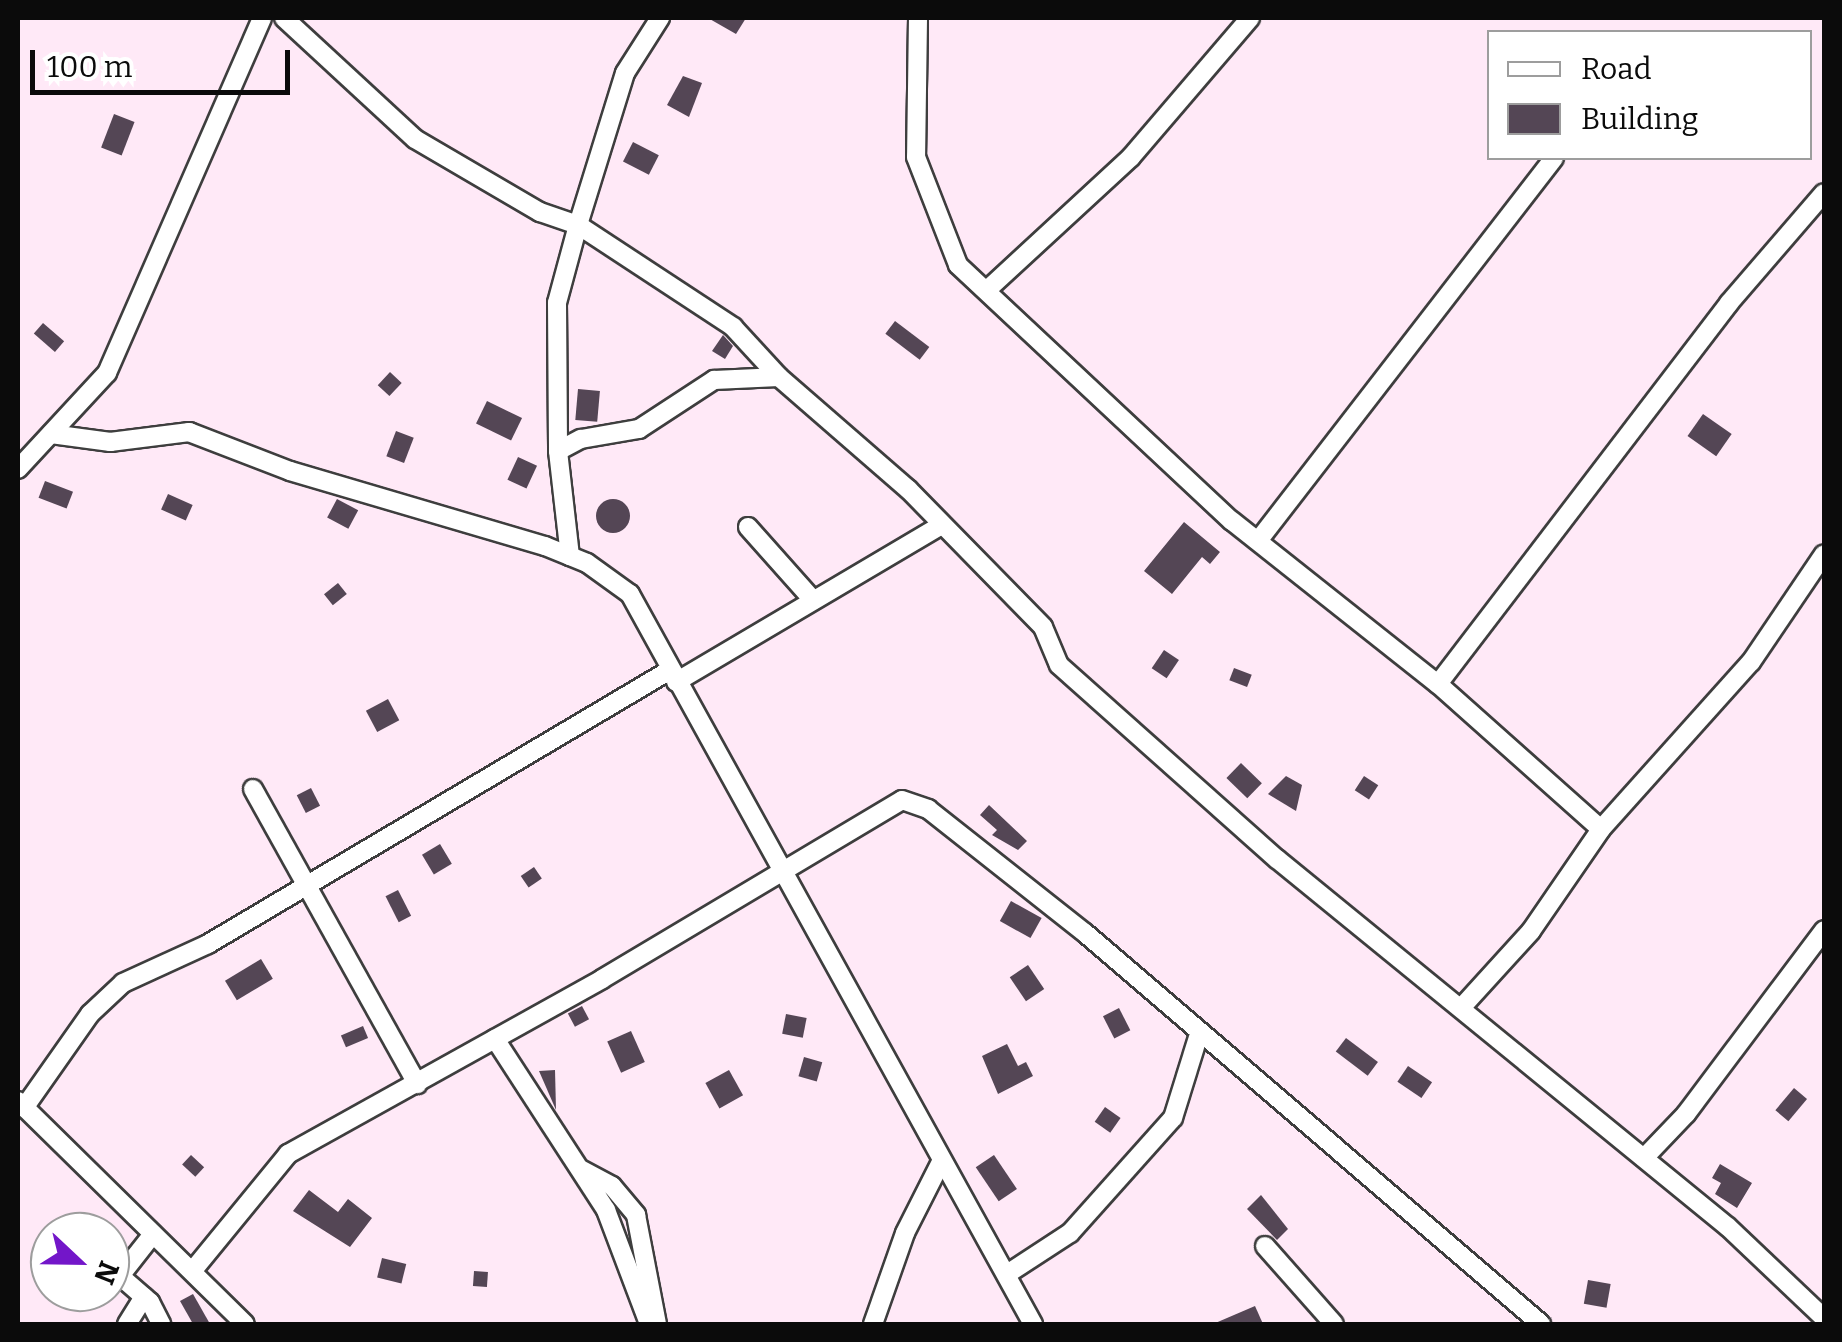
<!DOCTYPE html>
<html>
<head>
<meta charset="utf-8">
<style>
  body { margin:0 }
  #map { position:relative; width:1842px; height:1342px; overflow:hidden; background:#ffe9f7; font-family:Bitter,serif }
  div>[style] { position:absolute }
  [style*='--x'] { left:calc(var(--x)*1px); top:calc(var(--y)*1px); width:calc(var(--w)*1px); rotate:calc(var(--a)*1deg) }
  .building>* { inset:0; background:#544655; transform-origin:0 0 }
  .round { border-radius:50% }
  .roads { filter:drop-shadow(2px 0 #3e3e3e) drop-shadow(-2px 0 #3e3e3e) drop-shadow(0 2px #3e3e3e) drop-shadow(0 -2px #3e3e3e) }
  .minor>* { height:18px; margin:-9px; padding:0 9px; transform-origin:9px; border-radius:9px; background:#fff }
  span { translate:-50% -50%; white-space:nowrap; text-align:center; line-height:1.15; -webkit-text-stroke:10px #fff; paint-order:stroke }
  .frame { position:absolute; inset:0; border:20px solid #0b0b0b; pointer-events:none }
  .legend { position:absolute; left:1487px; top:30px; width:325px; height:130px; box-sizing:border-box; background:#fff; border:2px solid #9d9d9d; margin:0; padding:12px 18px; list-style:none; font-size:30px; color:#0b0b0b }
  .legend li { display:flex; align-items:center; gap:20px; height:50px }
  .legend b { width:50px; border:2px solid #9d9d9d }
  .north { position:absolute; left:30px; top:1212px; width:100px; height:100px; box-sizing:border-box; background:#fff; border:2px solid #9d9d9d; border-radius:50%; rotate:112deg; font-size:28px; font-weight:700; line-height:40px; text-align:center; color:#0b0b0b }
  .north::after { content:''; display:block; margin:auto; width:35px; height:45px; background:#7316c9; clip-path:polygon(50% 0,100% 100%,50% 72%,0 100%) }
  .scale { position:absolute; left:30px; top:50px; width:260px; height:45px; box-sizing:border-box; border:5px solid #0b0b0b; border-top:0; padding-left:12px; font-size:30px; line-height:35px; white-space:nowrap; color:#0b0b0b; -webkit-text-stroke:8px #fff; paint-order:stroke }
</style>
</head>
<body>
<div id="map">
  <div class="building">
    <div style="clip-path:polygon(708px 18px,746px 18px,736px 34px)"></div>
    <div style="clip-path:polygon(683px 76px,702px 83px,689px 117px,667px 105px)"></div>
    <div style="left:114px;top:114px;width:22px;height:36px;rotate:21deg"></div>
    <div style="left:633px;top:142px;width:29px;height:22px;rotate:27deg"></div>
    <div style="left:895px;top:321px;width:43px;height:16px;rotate:37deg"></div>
    <div style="left:43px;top:323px;width:28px;height:14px;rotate:41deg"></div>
    <div style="clip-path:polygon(723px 335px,733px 346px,725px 359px,712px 351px)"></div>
    <div style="left:390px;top:372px;width:16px;height:18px;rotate:43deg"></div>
    <div style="left:578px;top:389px;width:22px;height:31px;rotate:5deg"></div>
    <div style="left:487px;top:401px;width:39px;height:25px;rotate:26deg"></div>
    <div style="left:1703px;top:414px;width:35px;height:27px;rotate:35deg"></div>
    <div style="left:396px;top:431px;width:19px;height:27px;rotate:21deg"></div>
    <div style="left:518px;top:457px;width:21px;height:25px;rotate:25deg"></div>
    <div style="left:45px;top:481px;width:30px;height:18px;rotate:21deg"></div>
    <div style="left:168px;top:494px;width:27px;height:17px;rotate:24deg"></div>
    <div style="left:337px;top:499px;width:24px;height:21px;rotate:28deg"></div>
    <div class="round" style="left:596px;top:499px;width:34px;height:34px"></div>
    <div style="clip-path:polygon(1184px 522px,1220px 552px,1210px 564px,1202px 557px,1172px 594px,1144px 571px)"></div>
    <div style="left:338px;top:583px;width:14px;height:18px;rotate:51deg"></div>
    <div style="left:1164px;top:650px;width:18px;height:22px;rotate:34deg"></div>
    <div style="left:1234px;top:668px;width:19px;height:13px;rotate:21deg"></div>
    <div style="left:388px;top:699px;width:24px;height:25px;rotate:62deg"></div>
    <div style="left:1241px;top:763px;width:29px;height:21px;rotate:44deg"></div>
    <div style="clip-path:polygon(1286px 776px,1302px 785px,1296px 811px,1268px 794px)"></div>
    <div style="left:1364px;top:776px;width:17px;height:17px;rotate:33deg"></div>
    <div style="left:311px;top:788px;width:20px;height:16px;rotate:63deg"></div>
    <div style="clip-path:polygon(989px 805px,1027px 841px,1018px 850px,992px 835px,997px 830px,980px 815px)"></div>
    <div style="left:440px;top:844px;width:23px;height:21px;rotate:59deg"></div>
    <div style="left:534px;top:867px;width:14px;height:16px;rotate:56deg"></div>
    <div style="left:398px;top:890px;width:29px;height:14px;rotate:63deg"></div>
    <div style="left:1011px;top:901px;width:35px;height:23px;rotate:29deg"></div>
    <div style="left:261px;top:959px;width:23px;height:42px;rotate:59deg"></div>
    <div style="left:1028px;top:965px;width:29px;height:22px;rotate:56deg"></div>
    <div style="left:582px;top:1006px;width:15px;height:16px;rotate:62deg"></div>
    <div style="left:1119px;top:1008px;width:25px;height:18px;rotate:63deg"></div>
    <div style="left:786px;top:1014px;width:21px;height:20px;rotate:11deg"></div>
    <div style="left:363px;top:1026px;width:13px;height:24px;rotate:67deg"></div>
    <div style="left:631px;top:1031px;width:34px;height:26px;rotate:66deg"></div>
    <div style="left:1346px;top:1038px;width:40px;height:17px;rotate:37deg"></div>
    <div style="clip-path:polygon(1007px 1044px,1018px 1066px,1026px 1062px,1033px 1076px,998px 1094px,982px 1056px)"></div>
    <div style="left:804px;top:1057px;width:19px;height:20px;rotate:16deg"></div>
    <div style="left:1408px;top:1066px;width:29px;height:19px;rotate:34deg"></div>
    <div style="clip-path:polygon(555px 1070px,556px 1110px,539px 1071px)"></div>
    <div style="left:729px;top:1070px;width:29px;height:27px;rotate:61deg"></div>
    <div style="left:1794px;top:1088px;width:17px;height:29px;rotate:40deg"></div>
    <div style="left:1105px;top:1107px;width:19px;height:18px;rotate:35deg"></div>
    <div style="left:191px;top:1155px;width:18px;height:13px;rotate:43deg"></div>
    <div style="left:994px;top:1155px;width:41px;height:22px;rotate:56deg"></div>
    <div style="clip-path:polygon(1720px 1164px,1752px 1183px,1737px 1208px,1715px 1194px,1721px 1183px,1712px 1178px)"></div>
    <div style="clip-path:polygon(309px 1190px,338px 1212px,348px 1199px,372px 1218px,350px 1247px,293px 1211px)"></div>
    <div style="clip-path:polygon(1261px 1195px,1288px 1229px,1277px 1240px,1247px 1209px)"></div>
    <div style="left:382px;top:1258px;width:25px;height:20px;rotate:14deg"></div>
    <div style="left:474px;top:1271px;width:14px;height:15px;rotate:4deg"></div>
    <div style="left:1588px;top:1280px;width:23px;height:24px;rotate:10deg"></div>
    <div style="clip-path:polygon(193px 1294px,210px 1324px,193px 1324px,180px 1301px)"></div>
    <div style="clip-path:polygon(1255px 1306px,1263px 1324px,1213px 1324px)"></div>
  </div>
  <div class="roads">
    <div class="minor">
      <div style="--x:284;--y:18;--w:178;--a:42.7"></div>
      <div style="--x:415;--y:139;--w:145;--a:30.3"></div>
      <div style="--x:540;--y:212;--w:40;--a:18.9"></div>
      <div style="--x:578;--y:225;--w:81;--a:105.1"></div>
      <div style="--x:557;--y:303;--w:148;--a:89.6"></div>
      <div style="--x:558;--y:451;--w:106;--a:83.5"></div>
      <div style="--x:660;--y:18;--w:65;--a:122.5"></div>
      <div style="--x:625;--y:73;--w:159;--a:107.2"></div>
      <div style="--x:578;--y:225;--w:186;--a:33.3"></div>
      <div style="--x:733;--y:327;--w:68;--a:47.4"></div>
      <div style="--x:779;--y:377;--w:171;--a:41"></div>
      <div style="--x:908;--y:489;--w:193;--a:45.6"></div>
      <div style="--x:1043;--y:627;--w:41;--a:67.2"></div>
      <div style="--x:1059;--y:665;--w:292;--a:41.7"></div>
      <div style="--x:1277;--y:859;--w:582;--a:39.21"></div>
      <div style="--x:1728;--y:1227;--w:132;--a:43.5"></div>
      <div style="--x:918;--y:18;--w:139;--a:90.8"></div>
      <div style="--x:916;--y:157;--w:116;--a:68.7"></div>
      <div style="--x:958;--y:265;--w:375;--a:43.1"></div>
      <div style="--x:1232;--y:521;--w:263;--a:38.4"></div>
      <div style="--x:1438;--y:684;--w:218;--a:41.7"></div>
      <div style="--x:987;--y:290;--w:196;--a:-42.7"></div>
      <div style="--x:1131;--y:157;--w:183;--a:-49.4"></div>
      <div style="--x:51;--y:434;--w:60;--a:7.7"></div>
      <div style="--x:110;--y:442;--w:80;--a:-7.2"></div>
      <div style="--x:189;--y:432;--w:108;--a:21.1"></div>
      <div style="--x:290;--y:471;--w:266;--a:16.4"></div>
      <div style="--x:545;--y:546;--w:45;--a:22"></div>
      <div style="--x:587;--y:563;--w:53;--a:35.8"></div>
      <div style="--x:630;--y:594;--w:834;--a:61.1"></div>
      <div style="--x:558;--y:451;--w:26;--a:-28"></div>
      <div style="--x:581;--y:439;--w:59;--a:-9.8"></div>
      <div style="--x:639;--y:429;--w:90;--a:-33.2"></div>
      <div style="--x:714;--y:380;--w:65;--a:-2.6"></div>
      <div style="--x:18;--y:469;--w:131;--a:-47.2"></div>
      <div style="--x:107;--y:373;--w:387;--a:-66.4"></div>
      <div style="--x:748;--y:527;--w:98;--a:48.3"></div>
      <div style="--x:1258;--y:541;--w:484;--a:-52.3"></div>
      <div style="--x:676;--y:682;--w:308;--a:-30.6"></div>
      <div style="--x:1438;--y:684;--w:479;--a:-52.6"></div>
      <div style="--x:1729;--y:303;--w:145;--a:-49.2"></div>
      <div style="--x:253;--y:789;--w:338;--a:60.9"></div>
      <div style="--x:1461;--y:1008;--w:104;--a:-47.7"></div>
      <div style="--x:1531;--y:931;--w:124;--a:-55.5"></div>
      <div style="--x:1601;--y:829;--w:224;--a:-48.1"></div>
      <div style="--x:1751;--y:662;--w:130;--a:-55.9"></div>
      <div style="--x:495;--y:1039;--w:204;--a:57"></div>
      <div style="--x:606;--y:1210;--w:122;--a:69.3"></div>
      <div style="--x:18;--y:1101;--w:318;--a:44.5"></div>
      <div style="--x:24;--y:1108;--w:115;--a:-54.9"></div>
      <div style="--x:90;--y:1014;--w:45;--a:-43.2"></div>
      <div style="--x:123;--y:983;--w:94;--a:-24.6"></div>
      <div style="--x:208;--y:944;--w:537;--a:-30.67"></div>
      <div style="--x:1644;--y:1158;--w:61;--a:-46.3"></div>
      <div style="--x:1686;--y:1114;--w:230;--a:-53.1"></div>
      <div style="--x:582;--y:1170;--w:34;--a:28"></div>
      <div style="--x:612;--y:1186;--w:38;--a:50"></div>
      <div style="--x:636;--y:1215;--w:111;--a:79.1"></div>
      <div style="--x:153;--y:1234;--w:53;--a:128.2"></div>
      <div style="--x:120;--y:1276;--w:40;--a:41"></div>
      <div style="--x:150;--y:1302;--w:25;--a:63"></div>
      <div style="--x:1265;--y:1246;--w:104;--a:48.5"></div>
      <div style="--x:194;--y:1269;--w:149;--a:-50.7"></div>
      <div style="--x:288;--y:1154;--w:359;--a:-29.1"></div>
      <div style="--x:602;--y:979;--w:349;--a:-30.8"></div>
      <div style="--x:902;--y:800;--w:28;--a:19"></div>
      <div style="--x:928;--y:809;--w:200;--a:38.3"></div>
      <div style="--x:1085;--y:933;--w:601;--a:40.61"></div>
      <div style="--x:1007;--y:1274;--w:75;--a:-33.1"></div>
      <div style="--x:1070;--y:1233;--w:154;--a:-48.2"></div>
      <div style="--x:1173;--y:1118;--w:88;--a:-72.8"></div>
      <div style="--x:127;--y:1324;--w:32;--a:-58"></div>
      <div style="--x:873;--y:1324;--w:96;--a:-70.6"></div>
      <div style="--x:905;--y:1233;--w:80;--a:-63.1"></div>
    </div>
  </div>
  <div class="frame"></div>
  <ul class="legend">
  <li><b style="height:12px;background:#fff"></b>Road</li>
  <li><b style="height:28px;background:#544655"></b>Building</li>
  </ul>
  <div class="north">N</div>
  <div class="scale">100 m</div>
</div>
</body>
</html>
